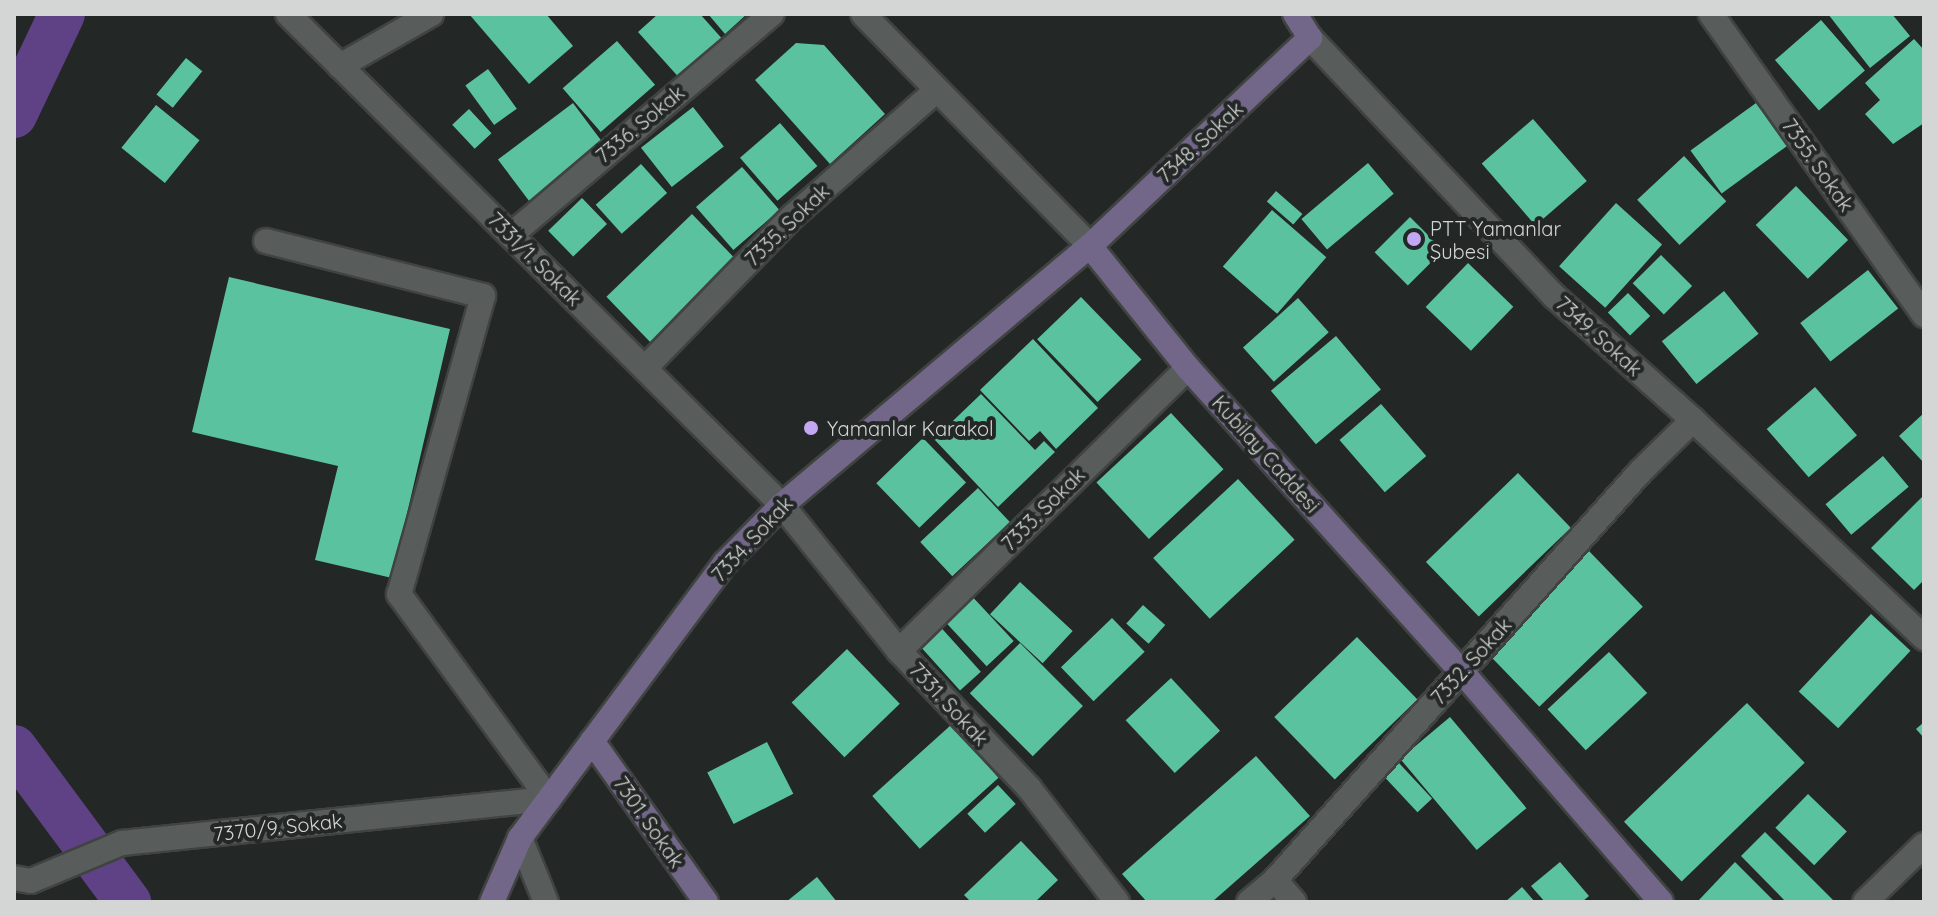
<!DOCTYPE html>
<html>
<head>
<meta charset="utf-8">
<style>
  body { margin:0 }
  #map { position:relative; width:1938px; height:916px; overflow:hidden; background:#232725; font-family:Quicksand,sans-serif }
  div>[style] { position:absolute }
  [style*='--x'] { left:calc(var(--x)*1px); top:calc(var(--y)*1px); width:calc(var(--w)*1px); rotate:calc(var(--a)*1deg) }
  .canal>* { height:46px; margin:-23px; padding:0 23px; transform-origin:23px; border-radius:23px; background:#5e4285 }
  .building>* { inset:0; background:#5bc29f; transform-origin:0 0 }
  .roads { filter:drop-shadow(2px 0 #404342) drop-shadow(-2px 0 #404342) drop-shadow(0 2px #404342) drop-shadow(0 -2px #404342) }
  .lane>* { height:24px; margin:-12px; padding:0 12px; transform-origin:12px; border-radius:12px; background:#585d5b }
  .street>* { height:24px; margin:-12px; padding:0 12px; transform-origin:12px; border-radius:12px; background:#585d5b }
  .secondary>* { height:24px; margin:-12px; padding:0 12px; transform-origin:12px; border-radius:12px; background:#726788 }
  .dots>* { width:22px; height:22px; translate:-50% -50%; box-sizing:border-box; border:4px solid #232725; border-radius:50% }
  span { translate:-50% -50%; white-space:nowrap; text-align:center; line-height:1.15; -webkit-text-stroke:8px #232725; paint-order:stroke }
  .street-label { font-size:20px; color:#d3d6d5 }
  .poi-label { font-size:20px; color:#d3d6d5 }
  .left { translate:0 -50%; text-align:left }
  .frame { position:absolute; inset:0; border:16px solid #d3d6d5; pointer-events:none }
</style>
</head>
<body>
<div id="map">
  <div class="canal">
    <div style="--x:14;--y:115;--w:112;--a:-64.6"></div>
    <div style="--x:14;--y:748;--w:192;--a:53.5"></div>
  </div>
  <div class="building">
    <div style="clip-path:polygon(469px 14px,546px 14px,573px 46px,529px 84px)"></div>
    <div style="clip-path:polygon(658px 14px,700px 14px,725px 42px,683px 82px,638px 32px)"></div>
    <div style="clip-path:polygon(708px 14px,747px 14px,725px 34px)"></div>
    <div style="clip-path:polygon(1828px 14px,1892px 14px,1910px 36px,1870px 68px)"></div>
    <div style="left:1821px;top:20px;width:67px;height:61px;rotate:49deg"></div>
    <div style="clip-path:polygon(1914px 39px,1924px 50px,1924px 123px,1893px 144px,1865px 114px,1880px 100px,1865px 83px)"></div>
    <div style="left:617px;top:41px;width:58px;height:72px;rotate:49deg"></div>
    <div style="clip-path:polygon(796px 43px,824px 45px,885px 114px,830px 164px,755px 80px)"></div>
    <div style="left:186px;top:58px;width:21px;height:47px;rotate:39deg"></div>
    <div style="left:488px;top:69px;width:49px;height:28px;rotate:54deg"></div>
    <div style="left:573px;top:103px;width:54px;height:94px;rotate:53deg"></div>
    <div style="left:1756px;top:103px;width:53px;height:81px;rotate:54deg"></div>
    <div style="left:156px;top:105px;width:56px;height:55px;rotate:39deg"></div>
    <div style="left:693px;top:107px;width:50px;height:66px;rotate:52deg"></div>
    <div style="left:469px;top:109px;width:33px;height:23px;rotate:47deg"></div>
    <div style="left:1533px;top:119px;width:82px;height:68px;rotate:49deg"></div>
    <div style="left:780px;top:123px;width:57px;height:53px;rotate:49deg"></div>
    <div style="left:1684px;top:156px;width:62px;height:64px;rotate:47deg"></div>
    <div style="left:1368px;top:163px;width:40px;height:87px;rotate:50deg"></div>
    <div style="left:641px;top:164px;width:39px;height:61px;rotate:48deg"></div>
    <div style="left:742px;top:167px;width:57px;height:61px;rotate:49deg"></div>
    <div style="left:1796px;top:186px;width:75px;height:56px;rotate:46deg"></div>
    <div style="left:1276px;top:191px;width:35px;height:14px;rotate:41deg"></div>
    <div style="left:582px;top:198px;width:36px;height:47px;rotate:46deg"></div>
    <div style="left:1616px;top:203px;width:62px;height:85px;rotate:42deg"></div>
    <div style="left:1272px;top:210px;width:72px;height:75px;rotate:41deg"></div>
    <div style="left:692px;top:214px;width:64px;height:119px;rotate:46deg"></div>
    <div style="left:1410px;top:217px;width:47px;height:50px;rotate:45deg"></div>
    <div style="left:1661px;top:255px;width:44px;height:40px;rotate:45deg"></div>
    <div style="left:1468px;top:263px;width:63px;height:61px;rotate:44deg"></div>
    <div style="left:1868px;top:270px;width:49px;height:86px;rotate:52deg"></div>
    <div style="clip-path:polygon(229px 277px,450px 329px,392px 578px,315px 560px,338px 466px,192px 432px)"></div>
    <div style="left:1724px;top:291px;width:55px;height:80px;rotate:51deg"></div>
    <div style="left:1628px;top:293px;width:32px;height:28px;rotate:46deg"></div>
    <div style="left:1081px;top:297px;width:87px;height:61px;rotate:46deg"></div>
    <div style="left:1298px;top:298px;width:46px;height:74px;rotate:48deg"></div>
    <div style="left:1336px;top:336px;width:70px;height:85px;rotate:50deg"></div>
    <div style="clip-path:polygon(1033px 339px,1098px 408px,1056px 449px,1040px 431px,1029px 441px,980px 390px)"></div>
    <div style="left:1815px;top:387px;width:64px;height:64px;rotate:49deg"></div>
    <div style="clip-path:polygon(981px 394px,1035px 450px,1044px 441px,1055px 452px,998px 507px,934px 439px)"></div>
    <div style="left:1381px;top:404px;width:69px;height:55px;rotate:49deg"></div>
    <div style="left:1171px;top:413px;width:77px;height:102px;rotate:47deg"></div>
    <div style="clip-path:polygon(1924px 413px,1924px 463px,1899px 436px)"></div>
    <div style="left:923px;top:438px;width:62px;height:65px;rotate:46deg"></div>
    <div style="left:1883px;top:456px;width:40px;height:75px;rotate:50deg"></div>
    <div style="left:1518px;top:473px;width:76px;height:128px;rotate:46deg"></div>
    <div style="left:1238px;top:479px;width:83px;height:116px;rotate:47deg"></div>
    <div style="left:978px;top:488px;width:47px;height:79px;rotate:47deg"></div>
    <div style="clip-path:polygon(1924px 495px,1924px 580px,1914px 590px,1871px 548px)"></div>
    <div style="left:1588px;top:550px;width:79px;height:144px;rotate:46deg"></div>
    <div style="left:1020px;top:582px;width:72px;height:44px;rotate:43deg"></div>
    <div style="left:968px;top:592px;width:67px;height:37px;rotate:47deg"></div>
    <div style="left:1143px;top:605px;width:30px;height:25px;rotate:42deg"></div>
    <div style="left:1871px;top:614px;width:54px;height:106px;rotate:43deg"></div>
    <div style="left:1112px;top:618px;width:47px;height:71px;rotate:46deg"></div>
    <div style="left:936px;top:622px;width:67px;height:28px;rotate:48deg"></div>
    <div style="left:1357px;top:637px;width:87px;height:115px;rotate:46deg"></div>
    <div style="left:1020px;top:643px;width:89px;height:71px;rotate:45deg"></div>
    <div style="left:847px;top:649px;width:76px;height:77px;rotate:46deg"></div>
    <div style="left:1609px;top:652px;width:56px;height:84px;rotate:47deg"></div>
    <div style="left:1171px;top:678px;width:72px;height:62px;rotate:47deg"></div>
    <div style="left:1747px;top:703px;width:83px;height:171px;rotate:46deg"></div>
    <div style="left:1450px;top:717px;width:119px;height:65px;rotate:50deg"></div>
    <div style="clip-path:polygon(1924px 722px,1924px 738px,1916px 729px)"></div>
    <div style="left:951px;top:725px;width:71px;height:106px;rotate:48deg"></div>
    <div style="left:767px;top:742px;width:58px;height:67px;rotate:63deg"></div>
    <div style="clip-path:polygon(1256px 756px,1310px 816px,1212px 902px,1147px 902px,1122px 874px)"></div>
    <div style="left:1398px;top:762px;width:50px;height:20px;rotate:47deg"></div>
    <div style="left:998px;top:785px;width:26px;height:42px;rotate:47deg"></div>
    <div style="left:1808px;top:794px;width:54px;height:47px;rotate:44deg"></div>
    <div style="clip-path:polygon(1765px 832px,1835px 902px,1786px 902px,1741px 856px)"></div>
    <div style="clip-path:polygon(1021px 841px,1058px 880px,1035px 902px,971px 902px,964px 895px)"></div>
    <div style="clip-path:polygon(1560px 862px,1589px 896px,1582px 902px,1545px 902px,1531px 886px)"></div>
    <div style="clip-path:polygon(1735px 862px,1775px 902px,1698px 901px)"></div>
    <div style="clip-path:polygon(817px 877px,837px 902px,786px 902px)"></div>
    <div style="clip-path:polygon(1522px 887px,1535px 902px,1505px 902px)"></div>
  </div>
  <div class="roads">
    <div class="lane">
      <div style="--x:266;--y:241;--w:224;--a:14.2"></div>
      <div style="--x:483;--y:296;--w:310;--a:105.7"></div>
      <div style="--x:399;--y:594;--w:254;--a:53.8"></div>
    </div>
    <div class="street">
      <div style="--x:288;--y:14;--w:697;--a:44.83"></div>
      <div style="--x:782;--y:505;--w:187;--a:51.3"></div>
      <div style="--x:899;--y:651;--w:189;--a:46.5"></div>
      <div style="--x:1029;--y:788;--w:144;--a:52.3"></div>
      <div style="--x:863;--y:14;--w:325;--a:45.6"></div>
      <div style="--x:1711;--y:14;--w:369;--a:54.7"></div>
      <div style="--x:1310;--y:38;--w:355;--a:46.6"></div>
      <div style="--x:1554;--y:296;--w:186;--a:41.7"></div>
      <div style="--x:1693;--y:420;--w:318;--a:43.3"></div>
      <div style="--x:340;--y:66;--w:105;--a:-29.7"></div>
      <div style="--x:511;--y:235;--w:342;--a:-40.3"></div>
      <div style="--x:645;--y:368;--w:212;--a:-45.8"></div>
      <div style="--x:793;--y:216;--w:191;--a:-41.2"></div>
      <div style="--x:899;--y:651;--w:404;--a:-44.4"></div>
      <div style="--x:520;--y:838;--w:69;--a:67.9"></div>
      <div style="--x:14;--y:878;--w:17;--a:10"></div>
      <div style="--x:31;--y:881;--w:99;--a:-22.7"></div>
      <div style="--x:122;--y:843;--w:429;--a:-5.9"></div>
      <div style="--x:1275;--y:880;--w:29;--a:49"></div>
      <div style="--x:1249;--y:902;--w:34;--a:-40"></div>
      <div style="--x:1275;--y:880;--w:547;--a:-48.18"></div>
      <div style="--x:1640;--y:472;--w:74;--a:-44.5"></div>
      <div style="--x:1865;--y:902;--w:82;--a:-44"></div>
    </div>
    <div class="secondary">
      <div style="--x:1090;--y:246;--w:156;--a:51.2"></div>
      <div style="--x:1188;--y:368;--w:409;--a:48"></div>
      <div style="--x:1462;--y:672;--w:304;--a:49.1"></div>
      <div style="--x:592;--y:741;--w:197;--a:54.7"></div>
      <div style="--x:492;--y:902;--w:70;--a:-66.4"></div>
      <div style="--x:520;--y:838;--w:343;--a:-53.3"></div>
      <div style="--x:725;--y:563;--w:81;--a:-45.5"></div>
      <div style="--x:782;--y:505;--w:402;--a:-40.1"></div>
      <div style="--x:1090;--y:246;--w:303;--a:-43.4"></div>
      <div style="--x:1310;--y:38;--w:28;--a:-122"></div>
    </div>
  </div>
  <div class="dots">
    <div style="left:1414px;top:239px;background:#c3a7f2"></div>
    <div style="left:811px;top:428px;background:#c3a7f2"></div>
  </div>
  <div class="street-label">
    <span style="left:640px;top:124px;rotate:-40deg">7336. Sokak</span>
    <span style="left:1200px;top:142px;rotate:-43deg">7348. Sokak</span>
    <span style="left:1818px;top:165px;rotate:55deg">7355. Sokak</span>
    <span style="left:787px;top:225px;rotate:-44deg">7335. Sokak</span>
    <span style="left:535px;top:259px;rotate:45deg">7331/1. Sokak</span>
    <span style="left:1599px;top:336px;rotate:42deg">7349. Sokak</span>
    <span style="left:1266px;top:454px;rotate:48deg">Kubilay Caddesi</span>
    <span style="left:1043px;top:509px;rotate:-45deg">7333. Sokak</span>
    <span style="left:752px;top:539px;rotate:-47deg">7334. Sokak</span>
    <span style="left:1471px;top:661px;rotate:-48deg">7332. Sokak</span>
    <span style="left:949px;top:704px;rotate:47deg">7331. Sokak</span>
    <span style="left:649px;top:822px;rotate:55deg">7301. Sokak</span>
    <span style="left:278px;top:827px;rotate:-6deg">7370/9. Sokak</span>
  </div>
  <div class="poi-label">
    <span class="left" style="left:1430px;top:240px">PTT Yamanlar<br>Şubesi</span>
    <span class="left" style="left:827px;top:428px">Yamanlar Karakol</span>
  </div>
  <div class="frame"></div>
</div>
</body>
</html>
